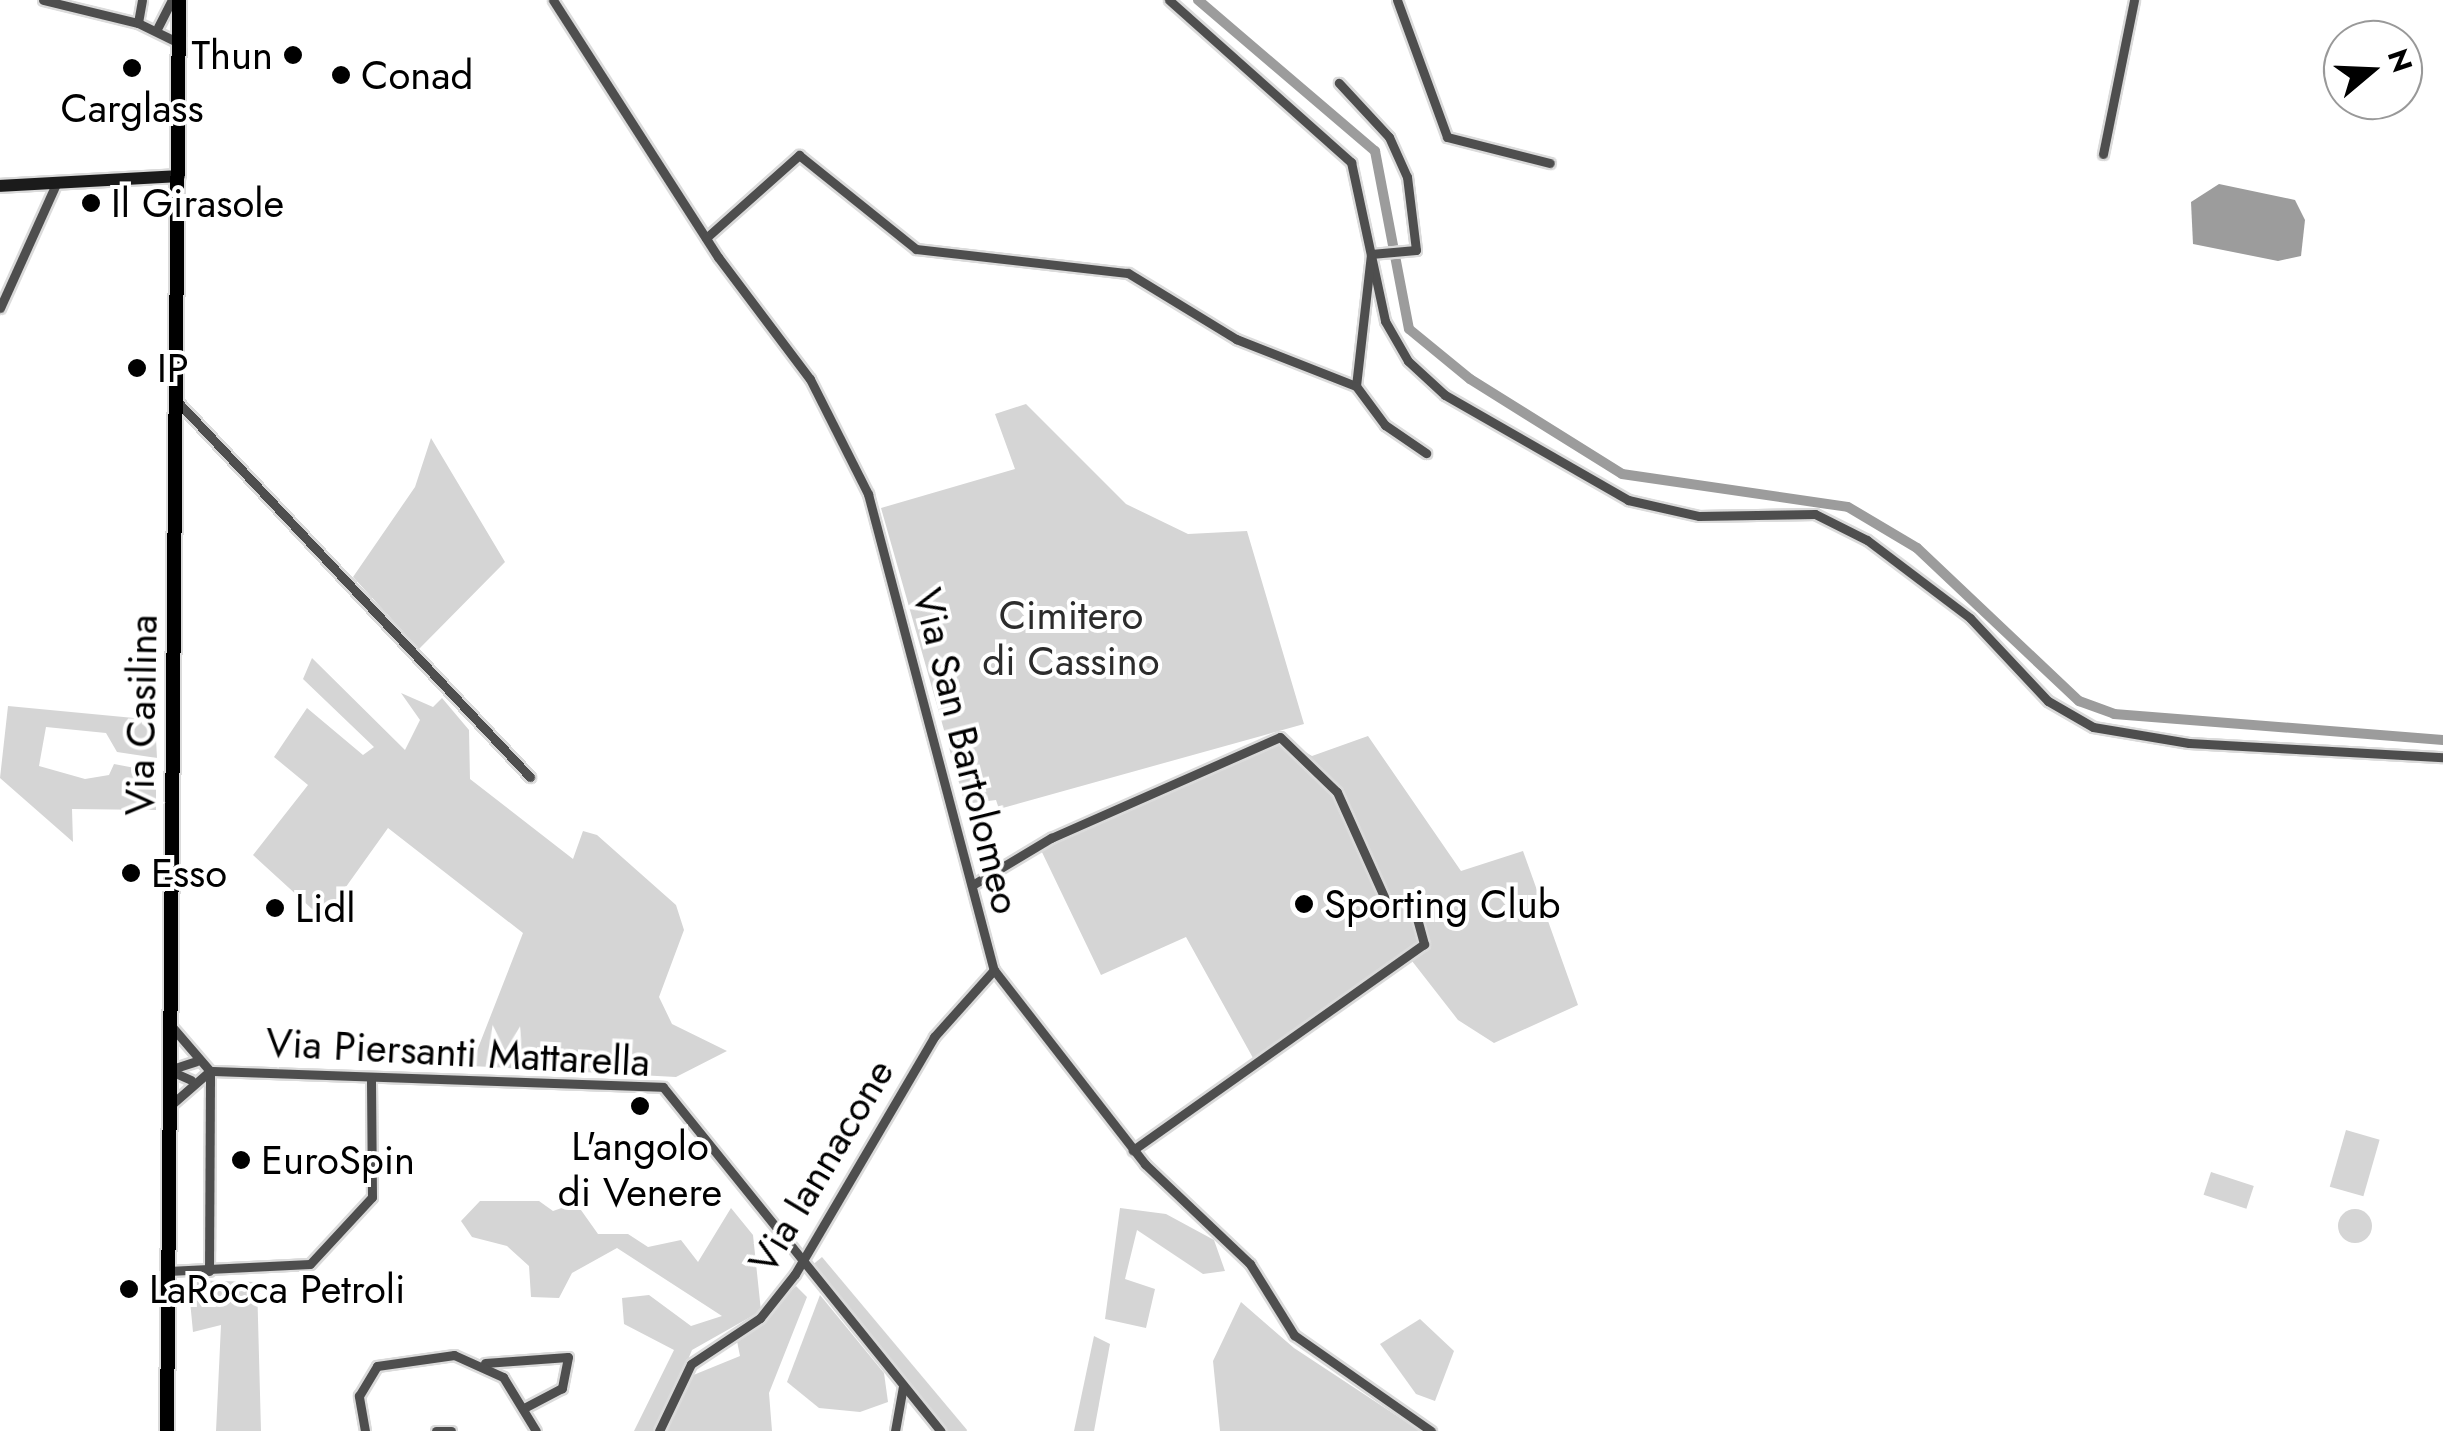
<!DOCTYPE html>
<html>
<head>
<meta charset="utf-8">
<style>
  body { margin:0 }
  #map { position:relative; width:2443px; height:1431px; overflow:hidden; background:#fff; font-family:Jost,sans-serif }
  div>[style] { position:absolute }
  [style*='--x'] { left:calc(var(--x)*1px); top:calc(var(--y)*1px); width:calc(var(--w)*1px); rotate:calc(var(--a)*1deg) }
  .green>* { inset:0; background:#d5d5d5; transform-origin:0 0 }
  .round { border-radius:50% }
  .water>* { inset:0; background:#9c9c9c }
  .canal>* { height:10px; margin:-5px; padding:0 5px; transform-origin:5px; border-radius:5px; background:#9c9c9c }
  .roads { filter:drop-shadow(2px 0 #dbdbdb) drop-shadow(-2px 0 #dbdbdb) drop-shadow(0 2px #dbdbdb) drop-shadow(0 -2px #dbdbdb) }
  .street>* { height:9px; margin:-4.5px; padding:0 4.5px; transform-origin:4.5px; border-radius:4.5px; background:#4e4e4e }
  .secondary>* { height:12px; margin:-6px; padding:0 6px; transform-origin:6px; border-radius:6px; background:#1b1b1b }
  .primary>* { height:14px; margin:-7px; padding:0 7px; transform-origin:7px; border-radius:7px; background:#000 }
  .dots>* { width:28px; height:28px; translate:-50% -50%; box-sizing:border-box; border:5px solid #fff; border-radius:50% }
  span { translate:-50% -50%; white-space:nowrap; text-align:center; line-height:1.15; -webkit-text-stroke:8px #fff; paint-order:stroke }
  .poi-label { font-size:40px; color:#000 }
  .right { translate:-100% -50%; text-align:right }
  .left { translate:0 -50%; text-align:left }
  .park-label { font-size:40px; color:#2c2c2c }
  .street-label { font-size:40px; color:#000 }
  .north { position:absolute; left:2323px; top:20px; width:100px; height:100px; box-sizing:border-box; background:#fff; border:2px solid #999; border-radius:50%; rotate:71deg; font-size:28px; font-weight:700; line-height:40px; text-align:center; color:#000 }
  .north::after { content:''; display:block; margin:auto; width:35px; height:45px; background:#000; clip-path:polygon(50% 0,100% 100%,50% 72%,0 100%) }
</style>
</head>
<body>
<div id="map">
  <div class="green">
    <div style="clip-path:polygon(1026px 404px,1126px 504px,1188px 534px,1247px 531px,1304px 724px,999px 809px,996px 800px,965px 804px,881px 508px,1015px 469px,995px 414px)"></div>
    <div style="clip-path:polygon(431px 438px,505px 562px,419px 649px,353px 577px,415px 487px)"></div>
    <div style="clip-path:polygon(312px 658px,405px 750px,420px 720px,401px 693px,433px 707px,442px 698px,469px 730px,470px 779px,573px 859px,583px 831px,597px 835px,676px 905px,684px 930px,659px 997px,672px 1024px,727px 1051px,676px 1077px,471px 1066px,523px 933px,388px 828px,323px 919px,253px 855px,308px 785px,274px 757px,307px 708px,363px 755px,374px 747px,303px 679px)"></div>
    <div style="clip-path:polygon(8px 706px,155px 720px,157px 758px,117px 752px,106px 733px,46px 727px,39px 766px,85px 779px,109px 775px,114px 764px,156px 772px,156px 810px,72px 809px,73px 842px,0 778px)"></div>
    <div style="clip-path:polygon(1368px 736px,1461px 871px,1523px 851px,1578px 1005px,1494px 1043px,1458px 1020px,1412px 961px,1258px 1067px,1186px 937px,1101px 975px,1039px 846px,1280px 737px,1312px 756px)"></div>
    <div style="left:2346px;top:1130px;width:35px;height:59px;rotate:16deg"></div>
    <div style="left:2211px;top:1172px;width:45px;height:24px;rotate:18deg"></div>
    <div style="clip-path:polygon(480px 1201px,539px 1201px,553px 1211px,576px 1203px,598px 1234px,628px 1234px,648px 1247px,681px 1240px,698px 1262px,731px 1208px,753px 1235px,761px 1311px,692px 1350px,658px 1431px,634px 1431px,674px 1350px,624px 1324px,622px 1298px,649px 1295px,691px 1326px,722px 1316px,617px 1248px,572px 1273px,559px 1298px,531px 1297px,529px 1266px,507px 1246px,472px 1237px,461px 1221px)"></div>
    <div style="clip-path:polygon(1120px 1208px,1166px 1214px,1214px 1240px,1225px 1271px,1203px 1274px,1137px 1230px,1125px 1279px,1155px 1289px,1146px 1328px,1105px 1319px)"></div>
    <div class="round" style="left:2338px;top:1209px;width:34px;height:34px"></div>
    <div style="left:822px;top:1257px;width:226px;height:16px;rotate:50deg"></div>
    <div style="clip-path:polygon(188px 1280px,257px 1282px,261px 1431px,216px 1431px,221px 1325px,193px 1332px)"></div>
    <div style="clip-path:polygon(796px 1286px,807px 1297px,769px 1393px,772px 1431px,667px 1431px,691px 1376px,740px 1356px,737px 1341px)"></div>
    <div style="clip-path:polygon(820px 1295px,884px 1373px,888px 1402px,860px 1412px,819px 1408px,787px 1382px)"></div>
    <div style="clip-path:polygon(1241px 1302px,1294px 1348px,1420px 1431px,1220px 1431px,1213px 1361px)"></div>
    <div style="clip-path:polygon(1420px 1319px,1454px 1351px,1435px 1401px,1416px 1394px,1380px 1344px)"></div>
    <div style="clip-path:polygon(1094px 1336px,1110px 1344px,1094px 1431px,1074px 1431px)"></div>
  </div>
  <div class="water">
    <div style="clip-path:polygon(2219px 184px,2295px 200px,2305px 220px,2301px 256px,2278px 261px,2193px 244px,2191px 202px)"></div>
  </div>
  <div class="canal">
    <div style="--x:1198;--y:0;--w:233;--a:40.5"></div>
    <div style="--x:1375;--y:151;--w:181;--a:79.2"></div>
    <div style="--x:1409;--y:329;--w:79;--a:39.3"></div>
    <div style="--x:1470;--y:379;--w:179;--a:32"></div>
    <div style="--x:1622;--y:474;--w:228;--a:8.3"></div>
    <div style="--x:1848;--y:507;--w:80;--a:30.7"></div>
    <div style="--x:1917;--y:548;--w:223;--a:43.4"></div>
    <div style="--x:2079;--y:701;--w:37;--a:20"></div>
    <div style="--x:2114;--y:714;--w:330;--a:4.5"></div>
  </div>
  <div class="roads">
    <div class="street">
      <div style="--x:43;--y:0;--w:98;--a:13.6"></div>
      <div style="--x:142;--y:0;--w:23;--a:100"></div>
      <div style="--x:138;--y:23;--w:46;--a:26"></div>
      <div style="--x:553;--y:0;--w:305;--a:57.3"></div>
      <div style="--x:718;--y:257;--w:153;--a:53"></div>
      <div style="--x:810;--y:379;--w:129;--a:63.2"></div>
      <div style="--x:868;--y:494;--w:492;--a:75.2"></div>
      <div style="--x:994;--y:970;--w:246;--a:52.1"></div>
      <div style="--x:1145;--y:1164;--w:145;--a:43.6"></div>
      <div style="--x:1250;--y:1264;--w:84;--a:58.2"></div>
      <div style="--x:1294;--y:1335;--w:167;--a:35"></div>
      <div style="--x:1169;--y:0;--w:244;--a:41.7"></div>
      <div style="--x:1351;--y:162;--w:163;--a:77.9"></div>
      <div style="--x:1385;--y:321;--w:46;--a:60.1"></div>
      <div style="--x:1408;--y:361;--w:50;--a:42.6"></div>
      <div style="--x:1445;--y:395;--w:211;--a:29.8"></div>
      <div style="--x:1628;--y:500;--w:73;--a:12.7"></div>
      <div style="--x:1699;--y:516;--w:116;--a:-1"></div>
      <div style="--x:1815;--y:514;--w:58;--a:26.6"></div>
      <div style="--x:1867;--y:540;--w:129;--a:37.1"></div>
      <div style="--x:1970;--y:618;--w:114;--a:46.8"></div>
      <div style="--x:2048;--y:701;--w:52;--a:30"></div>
      <div style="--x:2093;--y:727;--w:97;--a:9.5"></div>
      <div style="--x:2189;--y:743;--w:254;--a:3.2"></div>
      <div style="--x:1397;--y:0;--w:146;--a:69.9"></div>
      <div style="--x:1447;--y:137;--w:106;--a:14.2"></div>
      <div style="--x:158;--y:27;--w:30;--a:-63"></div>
      <div style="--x:2103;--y:154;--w:157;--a:-78.6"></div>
      <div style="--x:706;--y:238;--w:125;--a:-41.7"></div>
      <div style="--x:799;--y:155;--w:150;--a:38.8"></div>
      <div style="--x:916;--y:249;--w:213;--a:6.5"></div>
      <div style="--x:1128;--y:273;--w:127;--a:31.4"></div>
      <div style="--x:1236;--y:339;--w:129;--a:21.4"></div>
      <div style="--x:1356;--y:386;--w:133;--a:-83.5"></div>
      <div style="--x:1371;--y:254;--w:45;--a:-5.1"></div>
      <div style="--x:1416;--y:250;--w:74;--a:-97"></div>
      <div style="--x:1407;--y:177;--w:44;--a:-114.2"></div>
      <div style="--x:1389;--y:137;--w:74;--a:-132.8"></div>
      <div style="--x:0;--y:308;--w:138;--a:-65.7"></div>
      <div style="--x:1356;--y:386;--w:49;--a:53.4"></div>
      <div style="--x:1385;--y:425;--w:50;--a:34.3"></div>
      <div style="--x:176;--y:400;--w:517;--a:46.8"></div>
      <div style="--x:974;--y:884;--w:90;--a:-30.9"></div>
      <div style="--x:1051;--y:838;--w:250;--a:-23.8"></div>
      <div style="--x:1280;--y:737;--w:79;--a:44"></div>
      <div style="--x:1337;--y:792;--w:122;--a:65.8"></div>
      <div style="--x:1387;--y:903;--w:25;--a:-7"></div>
      <div style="--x:1412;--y:900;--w:46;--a:74.7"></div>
      <div style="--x:1424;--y:944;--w:357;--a:144.7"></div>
      <div style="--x:173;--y:1028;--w:57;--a:49.3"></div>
      <div style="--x:191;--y:1080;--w:24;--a:-156"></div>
      <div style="--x:169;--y:1070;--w:28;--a:-18"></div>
      <div style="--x:172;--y:1104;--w:50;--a:-41"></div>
      <div style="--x:210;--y:1071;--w:453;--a:2"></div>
      <div style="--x:663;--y:1087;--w:442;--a:51.1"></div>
      <div style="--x:168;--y:1271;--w:142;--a:-2.8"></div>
      <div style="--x:310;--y:1264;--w:91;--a:-47.2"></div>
      <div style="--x:372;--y:1197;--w:119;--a:-90.5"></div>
      <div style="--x:209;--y:1271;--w:200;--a:-89.7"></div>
      <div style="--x:485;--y:1363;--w:83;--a:-4.1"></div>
      <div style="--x:568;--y:1357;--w:32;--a:101"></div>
      <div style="--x:562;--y:1388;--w:43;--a:152.2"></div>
      <div style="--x:365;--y:1431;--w:36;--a:-100"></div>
      <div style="--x:359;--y:1396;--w:35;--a:-59"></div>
      <div style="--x:377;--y:1366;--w:78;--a:-8.1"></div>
      <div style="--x:454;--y:1355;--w:54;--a:24.2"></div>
      <div style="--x:503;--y:1377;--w:63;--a:58.6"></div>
      <div style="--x:436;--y:1431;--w:15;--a:0"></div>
      <div style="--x:659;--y:1431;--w:74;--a:-64.5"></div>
      <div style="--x:691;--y:1364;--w:83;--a:-33.7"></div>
      <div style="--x:760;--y:1318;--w:56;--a:-51.5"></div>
      <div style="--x:795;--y:1274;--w:275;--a:-59.6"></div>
      <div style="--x:934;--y:1037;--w:90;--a:-48.2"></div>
      <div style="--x:895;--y:1431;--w:46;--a:-79.9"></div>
    </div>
    <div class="secondary">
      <div style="--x:0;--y:186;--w:179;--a:-3.2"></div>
    </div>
    <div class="primary">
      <div style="--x:167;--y:1431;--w:1431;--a:-89.52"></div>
    </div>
  </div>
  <div class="dots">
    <div style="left:293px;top:55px;background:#000"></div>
    <div style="left:132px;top:68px;background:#000"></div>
    <div style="left:341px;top:75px;background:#000"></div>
    <div style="left:91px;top:203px;background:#000"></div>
    <div style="left:137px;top:368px;background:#000"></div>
    <div style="left:131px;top:873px;background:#000"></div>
    <div style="left:1304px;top:904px;background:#000"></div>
    <div style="left:275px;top:908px;background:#000"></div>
    <div style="left:640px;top:1106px;background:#000"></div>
    <div style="left:241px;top:1160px;background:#000"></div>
    <div style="left:129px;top:1289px;background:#000"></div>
  </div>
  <div class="poi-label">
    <span class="right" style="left:273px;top:55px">Thun</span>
    <span class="left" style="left:361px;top:75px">Conad</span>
    <span style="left:132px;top:108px">Carglass</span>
    <span class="left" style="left:111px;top:203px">Il Girasole</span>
    <span class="left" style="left:157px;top:368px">IP</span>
    <span class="left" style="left:151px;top:873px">Esso</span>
    <span class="left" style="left:1324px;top:904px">Sporting Club</span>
    <span class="left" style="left:295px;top:908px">Lidl</span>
    <span style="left:640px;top:1169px">L'angolo<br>di Venere</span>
    <span class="left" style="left:261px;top:1160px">EuroSpin</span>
    <span class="left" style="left:149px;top:1289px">LaRocca Petroli</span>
  </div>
  <div class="park-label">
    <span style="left:1071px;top:638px">Cimitero<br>di Cassino</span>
  </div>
  <div class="street-label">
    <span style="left:141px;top:715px;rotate:-89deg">Via Casilina</span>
    <span style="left:967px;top:751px;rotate:76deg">Via San Bartolomeo</span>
    <span style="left:458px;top:1052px;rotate:3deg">Via Piersanti Mattarella</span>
    <span style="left:821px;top:1166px;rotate:-59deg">Via Iannacone</span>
  </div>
  <div class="north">N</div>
</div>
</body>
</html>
